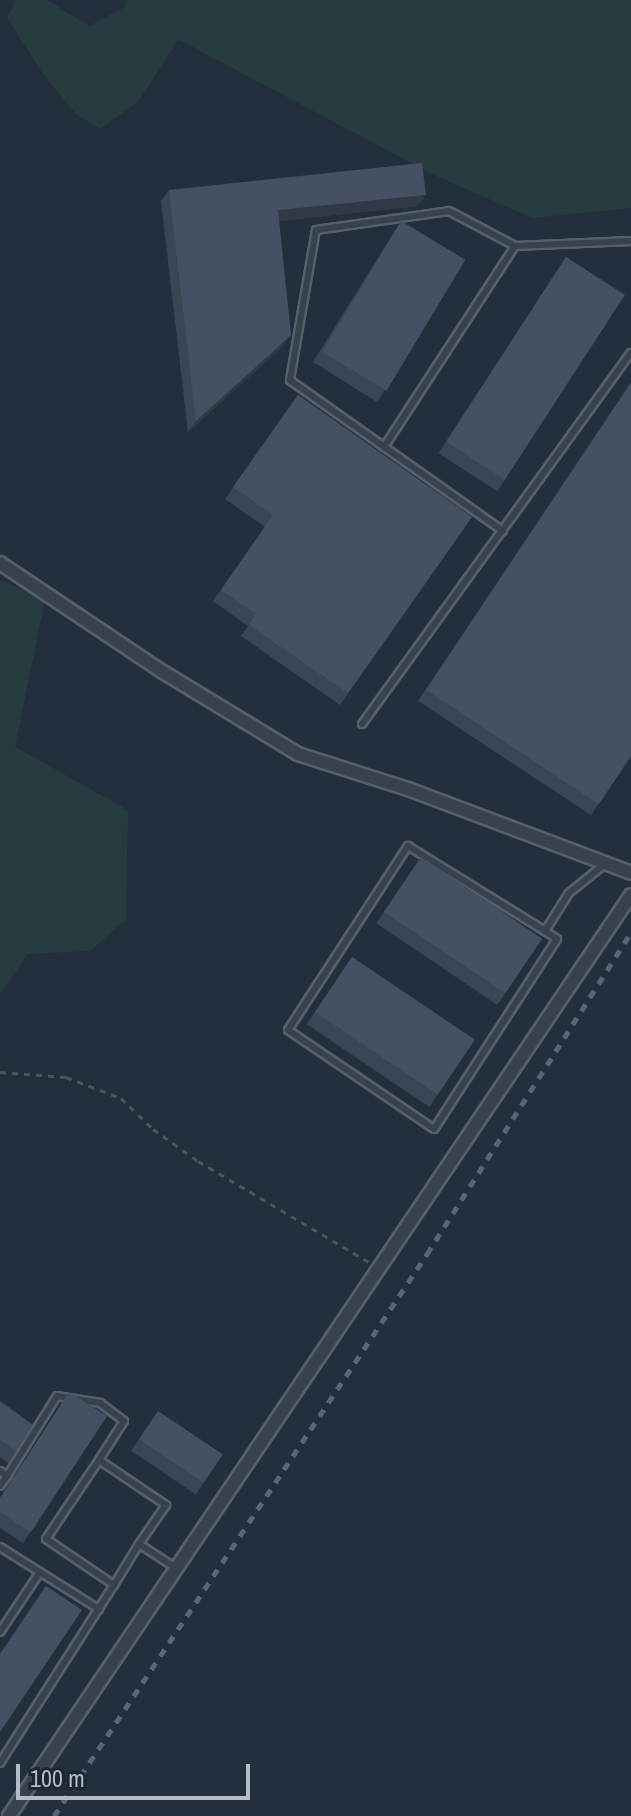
<!DOCTYPE html>
<html>
<head>
<meta charset="utf-8">
<style>
  body { margin:0 }
  #map { position:relative; width:631px; height:1816px; overflow:hidden; background:#242f3e; font-family:"Archivo Narrow",sans-serif }
  div>[style] { position:absolute }
  [style*='--x'] { left:calc(var(--x)*1px); top:calc(var(--y)*1px); width:calc(var(--w)*1px); rotate:calc(var(--a)*1deg) }
  .green>* { inset:0; background:#263c3f }
  .path>* { height:3px; margin-top:-1.5px; transform-origin:0; background:repeating-linear-gradient(90deg,#44595c 0 6px,transparent 0 12px) }
  .roads { filter:drop-shadow(2px 0 #565f6c) drop-shadow(-2px 0 #565f6c) drop-shadow(0 2px #565f6c) drop-shadow(0 -2px #565f6c) }
  .service>* { height:6px; margin:-3px; padding:0 3px; transform-origin:3px; border-radius:3px; background:#38414e }
  .minor>* { height:12px; margin:-6px; padding:0 6px; transform-origin:6px; border-radius:6px; background:#38414e }
  .rail>* { height:5px; margin-top:-2.5px; transform-origin:0; background:repeating-linear-gradient(90deg,#5a6575 0 8px,transparent 0 16px) }
  .wall>* { inset:0; background:#3b4654; transform-origin:0 0 }
  .shaded-wall>* { inset:0; background:#303945 }
  .building>* { inset:0; background:#455162; transform-origin:0 0 }
  span { translate:-50% -50%; white-space:nowrap; text-align:center; line-height:1.15; -webkit-text-stroke:6px #1d2633; paint-order:stroke }
  .scale { position:absolute; left:16px; top:1764px; width:234px; height:36px; box-sizing:border-box; border:4px solid #b4bcc9; border-top:0; padding-left:10px; font-size:24px; line-height:28px; white-space:nowrap; color:#b4bcc9; -webkit-text-stroke:6px #1d2633; paint-order:stroke }
</style>
</head>
<body>
<div id="map">
  <div class="green">
    <div style="clip-path:polygon(16px 0,47px 0,89px 26px,125px 7px,127px 0,631px 0,631px 208px,533px 218px,434px 175px,178px 39px,139px 101px,100px 129px,76px 114px,43px 74px,7px 17px)"></div>
    <div style="clip-path:polygon(0 580px,45px 599px,15px 747px,128px 810px,126px 919px,90px 951px,28px 954px,0 994px)"></div>
  </div>
  <div class="path">
    <div style="--x:0;--y:1072;--w:66;--a:4.3"></div>
    <div style="--x:66;--y:1077;--w:59;--a:20.9"></div>
    <div style="--x:121;--y:1098;--w:45;--a:44.1"></div>
    <div style="--x:153;--y:1129;--w:55;--a:35.4"></div>
    <div style="--x:198;--y:1161;--w:199;--a:30.6"></div>
  </div>
  <div class="roads">
    <div class="service">
      <div style="--x:384;--y:447;--w:240;--a:-56.9"></div>
      <div style="--x:515;--y:246;--w:116;--a:-2.5"></div>
      <div style="--x:503;--y:531;--w:261;--a:-144.7"></div>
      <div style="--x:290;--y:380;--w:152;--a:-80.2"></div>
      <div style="--x:316;--y:230;--w:134;--a:-8.1"></div>
      <div style="--x:449;--y:211;--w:75;--a:27.9"></div>
      <div style="--x:362;--y:724;--w:458;--a:-54.1"></div>
      <div style="--x:545;--y:931;--w:14;--a:34"></div>
      <div style="--x:557;--y:939;--w:226;--a:122.9"></div>
      <div style="--x:434;--y:1129;--w:176;--a:-145.9"></div>
      <div style="--x:288;--y:1030;--w:220;--a:-56.9"></div>
      <div style="--x:408;--y:846;--w:161;--a:31.8"></div>
      <div style="--x:545;--y:931;--w:45;--a:-57.7"></div>
      <div style="--x:569;--y:893;--w:46;--a:-38.9"></div>
      <div style="--x:0;--y:1471;--w:9;--a:36"></div>
      <div style="--x:7;--y:1476;--w:12;--a:125"></div>
      <div style="--x:7;--y:1476;--w:94;--a:-58"></div>
      <div style="--x:57;--y:1396;--w:44;--a:9.2"></div>
      <div style="--x:100;--y:1403;--w:30;--a:37"></div>
      <div style="--x:124;--y:1421;--w:46;--a:122.7"></div>
      <div style="--x:139;--y:1544;--w:48;--a:121.4"></div>
      <div style="--x:114;--y:1585;--w:82;--a:-145.9"></div>
      <div style="--x:46;--y:1539;--w:95;--a:-56.1"></div>
      <div style="--x:99;--y:1460;--w:81;--a:33.9"></div>
      <div style="--x:166;--y:1505;--w:47;--a:124.7"></div>
      <div style="--x:139;--y:1544;--w:44;--a:33"></div>
      <div style="--x:0;--y:1547;--w:117;--a:32.1"></div>
      <div style="--x:0;--y:1632;--w:72;--a:-56.3"></div>
      <div style="--x:0;--y:1763;--w:211;--a:-57.4"></div>
    </div>
    <div class="minor">
      <div style="--x:0;--y:563;--w:196;--a:33.8"></div>
      <div style="--x:163;--y:672;--w:158;--a:31.3"></div>
      <div style="--x:298;--y:754;--w:115;--a:17.7"></div>
      <div style="--x:408;--y:789;--w:238;--a:20.6"></div>
      <div style="--x:9;--y:1816;--w:1111;--a:-55.97"></div>
    </div>
  </div>
  <div class="rail">
    <div style="--x:54;--y:1816;--w:675;--a:-56.43"></div>
    <div style="--x:427;--y:1254;--w:380;--a:-57.6"></div>
  </div>
  <div class="wall">
    <div style="clip-path:polygon(169px 190px,418px 206px,279px 221px,283px 346px,188px 432px,161px 201px)"></div>
    <div style="clip-path:polygon(401px 221px,385px 390px,377px 402px,313px 362px)"></div>
    <div style="left:566px;top:257px;width:70px;height:234px;rotate:33deg"></div>
    <div style="clip-path:polygon(631px 382px,631px 756px,591px 815px,418px 701px)"></div>
    <div style="clip-path:polygon(298px 395px,472px 517px,340px 705px,241px 636px,248px 626px,213px 601px,265px 527px,225px 499px)"></div>
    <div style="left:421px;top:857px;width:146px;height:80px;rotate:34deg"></div>
    <div style="left:352px;top:957px;width:148px;height:81px;rotate:34deg"></div>
    <div style="clip-path:polygon(0 1401px,16px 1451px,8px 1463px,0 1457px)"></div>
    <div style="left:158px;top:1411px;width:78px;height:48px;rotate:34deg"></div>
    <div style="clip-path:polygon(107px 1416px,23px 1543px,0 1528px,0 1497px)"></div>
  </div>
  <div class="shaded-wall">
    <div style="clip-path:polygon(426px 195px,418px 206px,270px 222px,278px 210px)"></div>
    <div style="clip-path:polygon(291px 335px,283px 346px,188px 432px,196px 421px)"></div>
  </div>
  <div class="building">
    <div style="clip-path:polygon(422px 163px,426px 195px,278px 210px,291px 335px,196px 421px,169px 190px)"></div>
    <div style="left:401px;top:221px;width:75px;height:153px;rotate:31deg"></div>
    <div style="left:566px;top:257px;width:70px;height:220px;rotate:33deg"></div>
    <div style="clip-path:polygon(631px 383px,631px 756px,599px 804px,426px 690px)"></div>
    <div style="clip-path:polygon(298px 395px,472px 517px,348px 693px,249px 625px,256px 614px,221px 590px,273px 515px,233px 487px)"></div>
    <div style="left:421px;top:857px;width:146px;height:66px;rotate:34deg"></div>
    <div style="left:352px;top:957px;width:148px;height:66px;rotate:34deg"></div>
    <div style="clip-path:polygon(69px 1392px,107px 1416px,31px 1532px,0 1512px,0 1498px)"></div>
    <div style="clip-path:polygon(0 1401px,33px 1425px,16px 1451px,0 1440px)"></div>
    <div style="left:158px;top:1411px;width:78px;height:34px;rotate:34deg"></div>
    <div style="clip-path:polygon(46px 1586px,82px 1610px,0 1732px,0 1654px)"></div>
  </div>
  <div class="scale">100 m</div>
</div>
</body>
</html>
